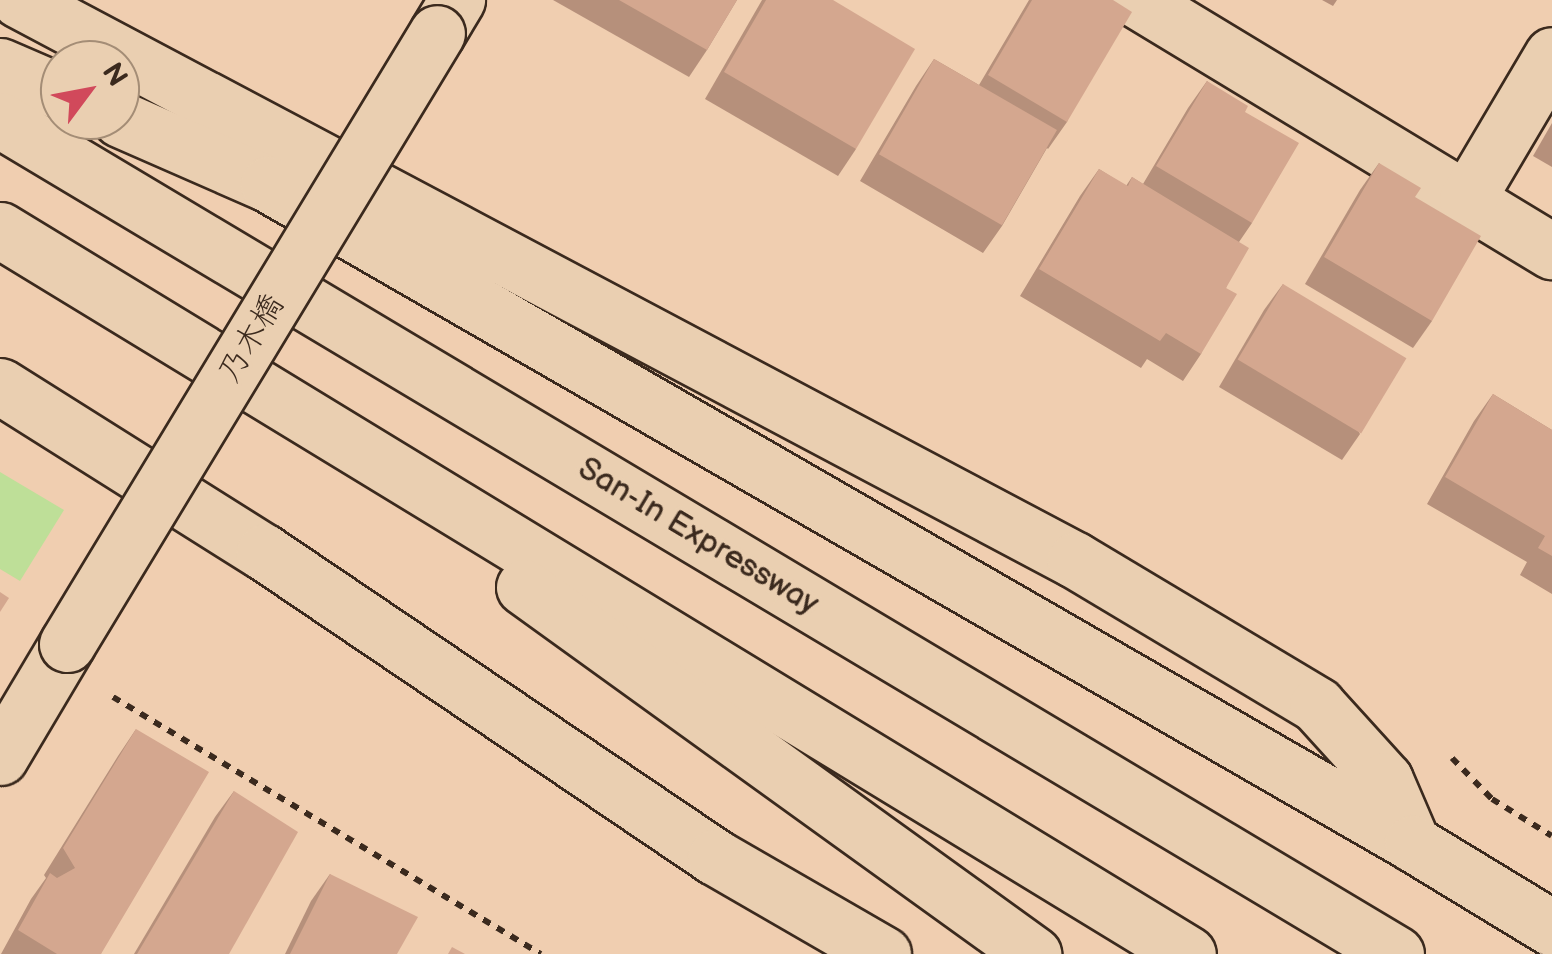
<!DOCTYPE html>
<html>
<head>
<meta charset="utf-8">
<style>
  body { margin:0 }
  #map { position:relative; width:1552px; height:954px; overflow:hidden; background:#f0ceb0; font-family:"Balsamiq Sans","Klee One",sans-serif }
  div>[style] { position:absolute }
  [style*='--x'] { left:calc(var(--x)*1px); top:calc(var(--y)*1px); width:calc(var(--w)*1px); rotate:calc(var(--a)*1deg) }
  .green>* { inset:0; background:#bedf98 }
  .path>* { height:6px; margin-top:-3px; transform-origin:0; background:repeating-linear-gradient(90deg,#3b2a1e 0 8px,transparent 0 16px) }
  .roads { filter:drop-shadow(2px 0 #3b2a1e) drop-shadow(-2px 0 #3b2a1e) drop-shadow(0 2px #3b2a1e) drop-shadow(0 -2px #3b2a1e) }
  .minor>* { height:55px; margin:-27.5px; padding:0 27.5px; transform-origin:27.5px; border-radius:27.5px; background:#eacfb1 }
  .highway>* { height:55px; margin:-27.5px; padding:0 27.5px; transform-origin:27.5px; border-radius:27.5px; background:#eacfb1 }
  .bridges { filter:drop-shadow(2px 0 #3b2a1e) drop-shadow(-2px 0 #3b2a1e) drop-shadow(0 2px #3b2a1e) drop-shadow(0 -2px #3b2a1e) }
  .minor-bridge>* { height:55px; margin:-27.5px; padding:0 27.5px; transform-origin:27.5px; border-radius:27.5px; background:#eacfb1 }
  .wall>* { inset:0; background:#b6907b }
  .building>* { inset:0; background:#d4a78f; transform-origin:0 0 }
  span { translate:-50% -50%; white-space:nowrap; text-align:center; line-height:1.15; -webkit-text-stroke:8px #eacfb1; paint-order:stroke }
  .street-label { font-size:32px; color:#3b2a1e }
  .north { position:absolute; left:40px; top:40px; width:100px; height:100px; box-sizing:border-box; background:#eacfb1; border:2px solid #a48d76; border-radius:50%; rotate:58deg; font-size:28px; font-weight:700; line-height:40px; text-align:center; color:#3b2a1e }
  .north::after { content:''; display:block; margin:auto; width:35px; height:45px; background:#d1495b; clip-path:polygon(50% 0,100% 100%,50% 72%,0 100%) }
</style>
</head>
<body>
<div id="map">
  <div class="green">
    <div style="clip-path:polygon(0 472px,64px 510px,20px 581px,0 569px)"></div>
  </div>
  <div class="path">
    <div style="--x:113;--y:697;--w:499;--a:31"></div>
    <div style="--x:1452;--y:758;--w:57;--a:45.7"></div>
    <div style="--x:1492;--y:799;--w:70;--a:31.7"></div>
  </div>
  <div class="roads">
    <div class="minor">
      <div style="--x:19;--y:0;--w:1195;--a:27.94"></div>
      <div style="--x:1075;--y:560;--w:282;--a:30.9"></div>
      <div style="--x:1317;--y:705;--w:101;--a:47.8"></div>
      <div style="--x:1385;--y:780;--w:69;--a:66.8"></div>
      <div style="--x:1137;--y:0;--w:485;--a:31.2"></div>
      <div style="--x:437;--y:33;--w:39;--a:-59"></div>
      <div style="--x:1467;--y:199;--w:167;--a:-59.4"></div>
      <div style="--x:0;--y:386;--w:312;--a:32.2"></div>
      <div style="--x:264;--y:552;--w:544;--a:34.07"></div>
      <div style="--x:715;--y:857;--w:194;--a:30"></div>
      <div style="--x:0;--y:757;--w:131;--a:-59.3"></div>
    </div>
    <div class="highway">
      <div style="--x:0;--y:66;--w:65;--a:23.4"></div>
      <div style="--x:120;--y:119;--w:162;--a:23.7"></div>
      <div style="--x:268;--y:184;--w:1320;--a:29.94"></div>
      <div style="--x:1412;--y:843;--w:164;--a:31.3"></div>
      <div style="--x:0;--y:120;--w:1626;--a:30.85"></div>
      <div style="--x:0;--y:230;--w:1391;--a:31.36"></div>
      <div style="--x:524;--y:587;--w:628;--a:35.79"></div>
    </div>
  </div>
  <div class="bridges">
    <div class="minor-bridge">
      <div style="--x:67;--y:644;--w:714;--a:-58.8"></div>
    </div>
  </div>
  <div class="wall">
    <div style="clip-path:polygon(553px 0,737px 0,707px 50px,689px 77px)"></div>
    <div style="clip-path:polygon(762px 0,833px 0,856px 149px,838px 176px,705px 99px)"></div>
    <div style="clip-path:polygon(1029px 0,1113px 0,1067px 122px,1048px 149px,1047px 148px,1002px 226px,983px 253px,860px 181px,916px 86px,934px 59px,979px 85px)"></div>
    <div style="clip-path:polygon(1322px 0,1337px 0,1333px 6px)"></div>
    <div style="clip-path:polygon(1207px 81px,1245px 112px,1252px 223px,1239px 242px,1226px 288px,1201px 354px,1183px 381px,1147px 359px,1141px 368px,1020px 296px,1080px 196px,1099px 169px,1126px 186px,1132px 177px,1143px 184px,1188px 108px)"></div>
    <div style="clip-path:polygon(1552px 123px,1552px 167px,1533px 156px)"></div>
    <div style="clip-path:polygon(1379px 163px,1415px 197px,1432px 321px,1413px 348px,1305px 284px,1360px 190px)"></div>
    <div style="clip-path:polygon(1283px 284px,1360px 434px,1342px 460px,1219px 387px,1264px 310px)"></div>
    <div style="clip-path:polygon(1493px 394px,1552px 430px,1552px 594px,1520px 575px,1527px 562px,1427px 504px,1474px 421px)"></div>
    <div style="clip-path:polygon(136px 729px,101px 954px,1px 954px,31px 899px,46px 878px,44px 875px,118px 756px)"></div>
    <div style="clip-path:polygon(234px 791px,229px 954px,134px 954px,215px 817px)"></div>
    <div style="clip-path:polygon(330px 874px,397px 954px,285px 954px,311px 901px)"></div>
  </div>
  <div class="building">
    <div style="clip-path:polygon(619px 0,737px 0,707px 50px)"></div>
    <div style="clip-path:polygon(766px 0,833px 0,915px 49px,856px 149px,724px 72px)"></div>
    <div style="clip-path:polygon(1032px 0,1113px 0,1132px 12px,1067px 122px,988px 75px)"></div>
    <div style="left:934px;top:59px;width:142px;height:110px;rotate:30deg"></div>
    <div style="clip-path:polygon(1207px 81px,1248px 106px,1245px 112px,1299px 143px,1252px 223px,1156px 166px)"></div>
    <div style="clip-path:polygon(1379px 163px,1421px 188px,1415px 197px,1481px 236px,1432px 321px,1324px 257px)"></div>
    <div style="clip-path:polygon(1099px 169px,1128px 186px,1132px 177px,1249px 248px,1226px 288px,1237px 294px,1201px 354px,1166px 333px,1160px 341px,1039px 269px)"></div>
    <div style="left:1283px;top:284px;width:144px;height:88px;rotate:31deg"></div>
    <div style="clip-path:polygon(1493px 394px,1552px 430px,1552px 556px,1538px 548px,1545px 536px,1445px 477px)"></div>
    <div style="clip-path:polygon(0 592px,9px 598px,0 612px)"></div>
    <div style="clip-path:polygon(136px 729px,209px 772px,101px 954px,57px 954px,18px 930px,50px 873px,57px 878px,75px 868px,63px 848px)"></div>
    <div style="clip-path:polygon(234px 791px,298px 832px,229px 954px,137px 954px)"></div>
    <div style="clip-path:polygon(330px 874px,418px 917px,397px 954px,290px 954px)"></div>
    <div style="clip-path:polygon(452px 947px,465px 954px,448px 954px)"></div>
  </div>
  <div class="street-label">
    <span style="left:252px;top:339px;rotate:-59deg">乃木橋</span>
    <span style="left:698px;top:537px;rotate:31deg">San-In Expressway</span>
  </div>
  <div class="north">N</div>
</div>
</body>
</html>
